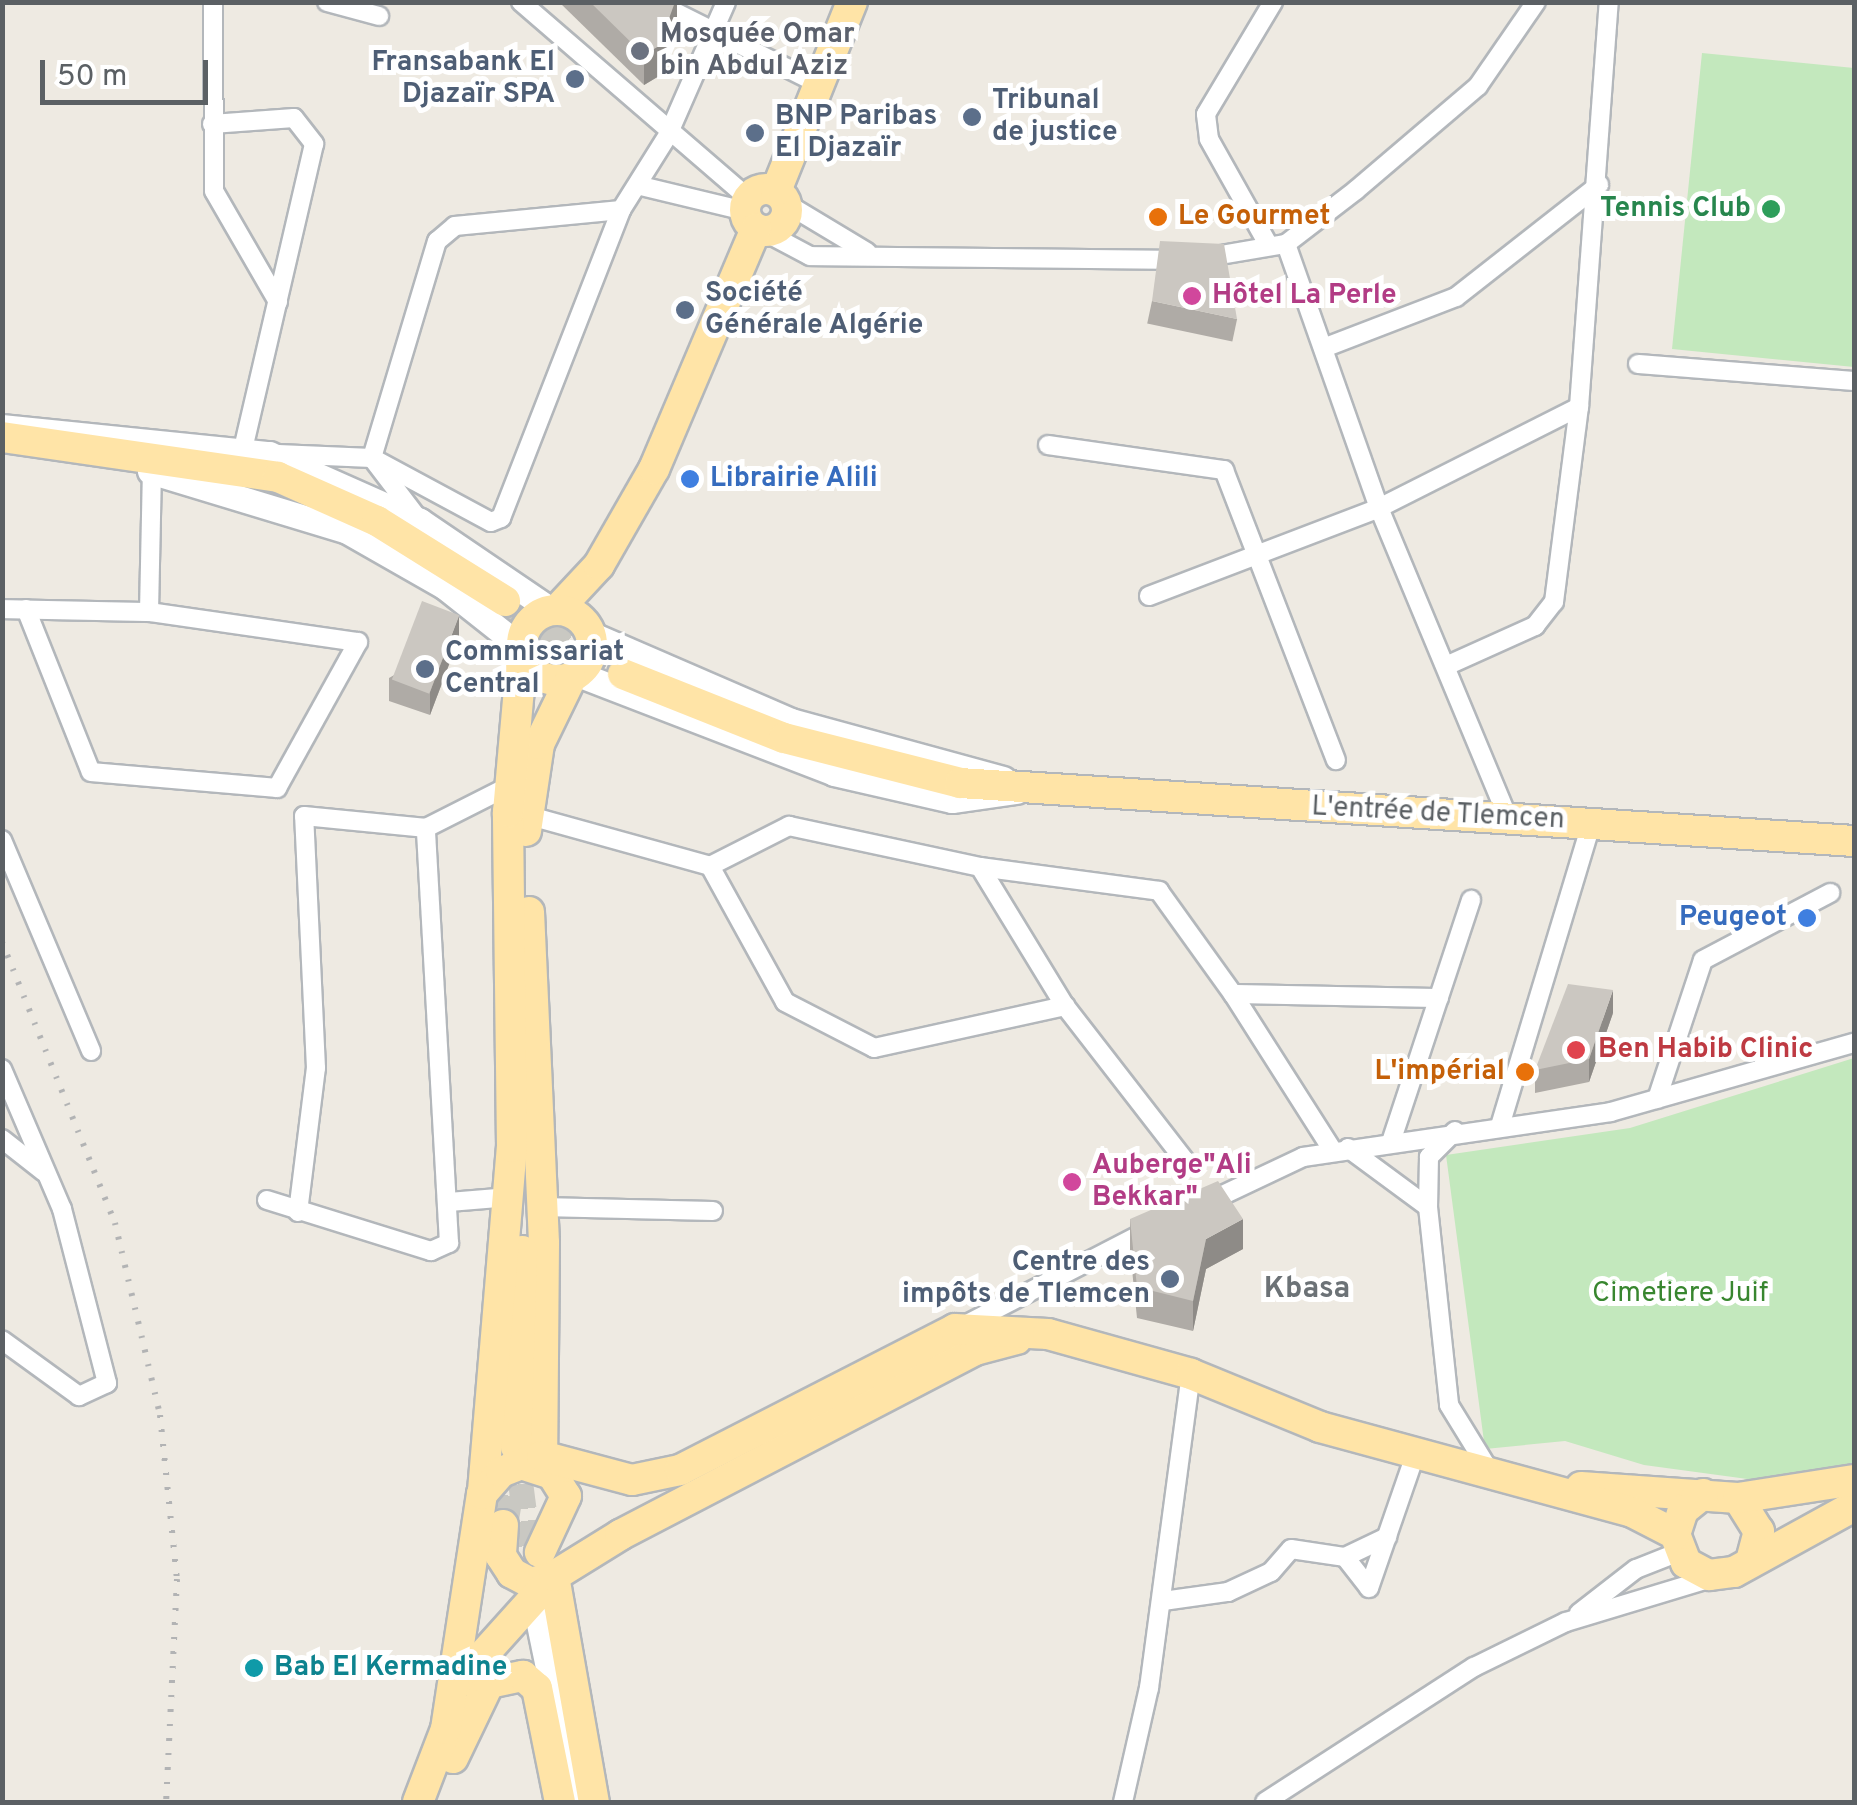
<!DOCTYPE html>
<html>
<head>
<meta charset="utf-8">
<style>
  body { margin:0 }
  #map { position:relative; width:1857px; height:1805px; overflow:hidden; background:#eeeae2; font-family:Overpass,sans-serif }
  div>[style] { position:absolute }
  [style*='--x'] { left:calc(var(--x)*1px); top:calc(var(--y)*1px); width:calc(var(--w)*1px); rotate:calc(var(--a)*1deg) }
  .green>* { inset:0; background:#c3e8bd }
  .secondary-tunnel>* { height:25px; margin-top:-12.5px; transform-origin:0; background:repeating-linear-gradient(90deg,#c9c8c2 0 25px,transparent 0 37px) }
  .primary-tunnel>* { height:30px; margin-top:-15px; transform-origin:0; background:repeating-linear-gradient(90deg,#c9c8c2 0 30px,transparent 0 45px) }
  .roads { filter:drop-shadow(2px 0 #b3b7bb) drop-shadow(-2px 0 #b3b7bb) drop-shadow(0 2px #b3b7bb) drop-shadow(0 -2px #b3b7bb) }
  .street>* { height:18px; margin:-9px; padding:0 9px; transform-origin:9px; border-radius:9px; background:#fff }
  .secondary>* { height:25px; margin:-12.5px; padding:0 12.5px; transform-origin:12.5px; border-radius:12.5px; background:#fff }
  .primary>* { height:30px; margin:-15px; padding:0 15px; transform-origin:15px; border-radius:15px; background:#ffe4a7 }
  .primary>.ring { margin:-15px; padding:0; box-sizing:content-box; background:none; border:30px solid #ffe4a7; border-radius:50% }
  .rail>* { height:6px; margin-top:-3px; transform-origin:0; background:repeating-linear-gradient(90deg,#b2b3b4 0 2.5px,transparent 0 14.5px) }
  .wall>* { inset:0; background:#afaba6; transform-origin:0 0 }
  .shaded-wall>* { inset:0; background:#8e8b87 }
  .building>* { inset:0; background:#cbc7c1; transform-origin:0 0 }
  .dots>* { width:28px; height:28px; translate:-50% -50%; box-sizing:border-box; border:5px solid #fff; border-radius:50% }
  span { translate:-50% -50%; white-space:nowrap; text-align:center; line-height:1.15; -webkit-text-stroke:10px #fff; paint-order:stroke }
  .worship-label { font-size:28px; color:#5b616d; font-weight:700 }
  .left { translate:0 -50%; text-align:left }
  .service-label { font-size:28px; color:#4e5e75; font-weight:700 }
  .right { translate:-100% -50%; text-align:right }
  .leisure-label { font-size:28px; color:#27864d; font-weight:700 }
  .food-label { font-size:28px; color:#c56008; font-weight:700 }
  .hotel-label { font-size:28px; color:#b23c85; font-weight:700 }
  .shop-label { font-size:28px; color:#366cbe; font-weight:700 }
  .street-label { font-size:28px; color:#5b6064 }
  .health-label { font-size:28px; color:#be3a42; font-weight:700 }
  .park-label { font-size:28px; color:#38862f }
  .culture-label { font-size:28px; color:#0d838f; font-weight:700 }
  .neighbourhood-label { font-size:30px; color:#6c7276; font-weight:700 }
  .frame { position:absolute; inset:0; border:5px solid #5b6064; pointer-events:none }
  .scale { position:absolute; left:40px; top:60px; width:168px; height:45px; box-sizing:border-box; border:5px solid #5b6064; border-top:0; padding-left:12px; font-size:30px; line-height:35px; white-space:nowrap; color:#5b6064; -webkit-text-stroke:8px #fff; paint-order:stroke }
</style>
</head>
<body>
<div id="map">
  <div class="green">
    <div style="clip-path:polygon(1702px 53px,1854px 68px,1854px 367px,1672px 349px)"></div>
    <div style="clip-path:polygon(1854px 1058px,1854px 1463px,1777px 1483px,1644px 1465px,1565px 1441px,1485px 1449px,1446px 1155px,1630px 1128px)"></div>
  </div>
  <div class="secondary-tunnel">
    <div style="--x:516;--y:1447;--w:155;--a:82.6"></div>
  </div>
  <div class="primary-tunnel">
    <div style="--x:505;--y:601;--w:139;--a:31.7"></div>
    <div style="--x:503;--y:1525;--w:79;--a:-80.5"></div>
  </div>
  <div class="roads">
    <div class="street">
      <div style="--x:213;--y:2;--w:189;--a:89.7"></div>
      <div style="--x:214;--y:191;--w:128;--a:60"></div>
      <div style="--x:327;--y:2;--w:54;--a:15.1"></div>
      <div style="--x:521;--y:2;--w:301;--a:40.8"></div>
      <div style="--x:655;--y:2;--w:186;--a:26.6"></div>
      <div style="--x:212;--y:124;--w:82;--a:-4.2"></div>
      <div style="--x:294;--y:118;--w:33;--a:52"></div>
      <div style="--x:314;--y:144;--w:313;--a:103.1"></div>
      <div style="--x:641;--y:186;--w:107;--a:13.5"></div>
      <div style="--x:787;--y:204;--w:93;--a:31"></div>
      <div style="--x:621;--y:210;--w:167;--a:174.5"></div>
      <div style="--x:455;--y:226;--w:23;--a:140"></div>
      <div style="--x:437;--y:241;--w:227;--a:106.7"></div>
      <div style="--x:372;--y:458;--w:135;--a:28.3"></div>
      <div style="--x:491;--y:522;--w:11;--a:-22"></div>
      <div style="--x:501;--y:518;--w:331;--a:-68.7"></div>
      <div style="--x:621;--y:210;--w:89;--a:-57.9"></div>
      <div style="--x:668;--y:135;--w:145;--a:-66.4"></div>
      <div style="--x:763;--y:231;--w:53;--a:28"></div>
      <div style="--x:810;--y:256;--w:367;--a:0.6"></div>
      <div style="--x:1286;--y:244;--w:280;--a:70.6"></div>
      <div style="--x:1379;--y:508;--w:336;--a:67.4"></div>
      <div style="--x:1269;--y:246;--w:123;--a:-119.3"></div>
      <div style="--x:1209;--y:139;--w:25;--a:-97"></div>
      <div style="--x:1206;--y:114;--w:131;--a:-59.1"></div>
      <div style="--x:1203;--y:258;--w:84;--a:-9.6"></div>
      <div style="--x:1286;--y:244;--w:88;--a:-37.6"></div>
      <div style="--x:1356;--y:190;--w:160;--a:-40.4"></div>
      <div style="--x:1478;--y:86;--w:102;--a:-55.4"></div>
      <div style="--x:1326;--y:347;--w:139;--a:-21"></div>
      <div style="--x:1456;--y:297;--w:182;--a:-38.1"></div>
      <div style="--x:1638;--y:364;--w:217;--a:4.5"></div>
      <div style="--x:1048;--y:445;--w:178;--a:8.1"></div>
      <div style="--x:1224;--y:470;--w:311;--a:68.9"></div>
      <div style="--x:278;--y:454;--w:94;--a:2.4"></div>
      <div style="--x:372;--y:458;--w:79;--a:52.7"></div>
      <div style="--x:1149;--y:596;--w:246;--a:-20.9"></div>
      <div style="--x:1379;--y:508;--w:224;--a:-26.8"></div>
      <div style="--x:2;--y:609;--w:147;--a:1.2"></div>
      <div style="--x:149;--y:612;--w:141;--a:-88.8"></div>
      <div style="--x:26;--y:609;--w:175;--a:68.3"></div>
      <div style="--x:91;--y:772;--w:187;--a:4.9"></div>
      <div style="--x:277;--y:788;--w:167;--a:-61"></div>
      <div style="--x:358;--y:642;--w:211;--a:-171.8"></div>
      <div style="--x:1446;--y:666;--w:98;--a:-24.2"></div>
      <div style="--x:1535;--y:626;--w:31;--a:-52"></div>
      <div style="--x:1554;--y:602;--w:197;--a:-82.7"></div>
      <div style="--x:1579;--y:407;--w:406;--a:-85.8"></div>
      <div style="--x:523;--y:814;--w:194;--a:15.5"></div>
      <div style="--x:710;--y:866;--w:155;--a:61.1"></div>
      <div style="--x:785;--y:1002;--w:100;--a:27.3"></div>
      <div style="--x:874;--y:1048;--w:196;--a:-12.4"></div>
      <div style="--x:2;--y:840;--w:229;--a:67.1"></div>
      <div style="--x:710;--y:866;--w:89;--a:-26.9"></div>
      <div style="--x:789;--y:826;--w:195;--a:12.1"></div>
      <div style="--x:980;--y:867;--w:181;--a:7.6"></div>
      <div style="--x:1159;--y:891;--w:127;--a:54.3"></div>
      <div style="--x:1233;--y:994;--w:206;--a:1.1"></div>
      <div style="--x:980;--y:867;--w:163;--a:58.6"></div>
      <div style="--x:1065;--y:1006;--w:199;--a:52.2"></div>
      <div style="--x:1233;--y:994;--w:186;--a:57.5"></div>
      <div style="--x:2;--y:1069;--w:152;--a:66.8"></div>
      <div style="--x:62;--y:1209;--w:180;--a:75.5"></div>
      <div style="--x:107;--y:1383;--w:31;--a:155"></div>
      <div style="--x:79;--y:1396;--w:95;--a:-144"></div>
      <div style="--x:1657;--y:1099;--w:146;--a:-71.7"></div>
      <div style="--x:1703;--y:960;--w:144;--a:-27.8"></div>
      <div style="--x:1500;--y:1126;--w:318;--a:-73.2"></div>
      <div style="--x:1455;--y:1131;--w:37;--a:135"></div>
      <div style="--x:1429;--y:1157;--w:50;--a:91.1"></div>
      <div style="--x:1428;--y:1207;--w:199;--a:83.9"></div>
      <div style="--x:1449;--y:1405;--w:76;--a:58.4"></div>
      <div style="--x:2;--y:1139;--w:53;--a:38.2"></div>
      <div style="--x:1392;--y:1139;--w:252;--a:-71.7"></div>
      <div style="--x:1348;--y:1148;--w:99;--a:36.4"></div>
      <div style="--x:267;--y:1200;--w:172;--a:17.3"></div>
      <div style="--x:431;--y:1251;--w:20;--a:-24"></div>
      <div style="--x:449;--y:1243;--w:416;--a:-93.2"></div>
      <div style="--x:449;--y:1202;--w:61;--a:-4.7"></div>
      <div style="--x:1208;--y:1202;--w:105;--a:-25.3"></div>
      <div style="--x:1303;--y:1157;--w:311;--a:-8.3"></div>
      <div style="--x:1611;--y:1112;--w:253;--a:-15.9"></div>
      <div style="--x:542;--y:1207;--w:171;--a:1.3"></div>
      <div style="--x:298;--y:1212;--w:145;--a:-82.9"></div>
      <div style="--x:316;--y:1068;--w:252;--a:-92.7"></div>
      <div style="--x:304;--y:816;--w:123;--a:5.6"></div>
      <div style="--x:426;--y:828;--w:93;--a:-26.8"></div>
      <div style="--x:963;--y:1326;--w:209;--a:-27.3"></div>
      <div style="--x:1345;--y:1557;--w:47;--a:-25.5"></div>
      <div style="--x:1163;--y:1601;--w:66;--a:-7.9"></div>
      <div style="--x:1228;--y:1592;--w:47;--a:-24.9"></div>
      <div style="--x:1271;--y:1572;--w:30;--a:-49"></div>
      <div style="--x:1291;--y:1549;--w:55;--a:8.4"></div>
      <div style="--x:1345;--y:1557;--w:39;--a:52"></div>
      <div style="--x:1369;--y:1588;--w:138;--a:-70.9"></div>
      <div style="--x:1579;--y:1613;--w:72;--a:-37.7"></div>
      <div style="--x:1636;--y:1569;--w:46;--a:-21.6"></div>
      <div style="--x:1123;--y:1802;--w:117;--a:-77.2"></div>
      <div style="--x:1149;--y:1688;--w:317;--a:-82.4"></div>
      <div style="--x:1265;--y:1802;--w:249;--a:-32.9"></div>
      <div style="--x:1474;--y:1667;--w:102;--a:-26.1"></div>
      <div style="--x:1566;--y:1622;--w:152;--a:-16.8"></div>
    </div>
    <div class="secondary">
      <div style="--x:2;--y:427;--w:268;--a:5.8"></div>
      <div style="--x:269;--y:454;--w:165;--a:23.9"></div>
      <div style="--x:420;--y:521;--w:158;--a:34.2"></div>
      <div style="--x:150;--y:471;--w:206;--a:16.9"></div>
      <div style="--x:347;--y:531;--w:113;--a:29.7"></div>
      <div style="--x:445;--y:587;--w:97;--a:38.3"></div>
      <div style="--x:590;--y:634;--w:219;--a:23.4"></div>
      <div style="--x:791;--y:721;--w:220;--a:15.3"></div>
      <div style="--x:578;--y:674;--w:274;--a:21.1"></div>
      <div style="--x:834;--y:773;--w:121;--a:12.9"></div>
      <div style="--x:952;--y:800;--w:65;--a:-8"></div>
      <div style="--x:538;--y:1619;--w:187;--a:78.3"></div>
    </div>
    <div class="primary">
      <div class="ring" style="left:745px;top:189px;width:12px;height:12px"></div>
      <div style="--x:776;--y:191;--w:204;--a:-68.1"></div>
      <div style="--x:2;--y:437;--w:279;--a:8.2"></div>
      <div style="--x:278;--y:477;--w:108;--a:24"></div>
      <div style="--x:377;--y:521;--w:151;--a:32"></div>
      <div style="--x:558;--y:609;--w:60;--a:-47"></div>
      <div style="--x:599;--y:565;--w:111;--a:-60.2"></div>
      <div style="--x:654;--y:469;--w:261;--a:-67"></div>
      <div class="ring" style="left:522px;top:610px;width:40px;height:40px"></div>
      <div style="--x:623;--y:674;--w:173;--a:21.7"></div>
      <div style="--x:784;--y:738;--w:182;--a:14.3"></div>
      <div style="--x:960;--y:783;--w:896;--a:3.71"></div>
      <div style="--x:526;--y:831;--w:88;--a:-81.5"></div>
      <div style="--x:539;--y:744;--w:73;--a:-64.1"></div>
      <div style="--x:529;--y:912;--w:331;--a:87.4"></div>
      <div style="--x:544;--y:1243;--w:213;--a:90.5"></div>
      <div style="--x:516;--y:1447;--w:196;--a:-88.2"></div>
      <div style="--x:527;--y:1466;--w:26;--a:18"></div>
      <div style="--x:552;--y:1474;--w:26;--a:58"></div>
      <div style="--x:566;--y:1496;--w:62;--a:114.9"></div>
      <div style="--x:1581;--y:1487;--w:157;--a:4"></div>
      <div style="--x:1738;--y:1498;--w:39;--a:58"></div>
      <div style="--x:1759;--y:1531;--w:27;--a:105"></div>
      <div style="--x:483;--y:1491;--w:345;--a:-85.2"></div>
      <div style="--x:512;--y:1147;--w:335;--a:-90.7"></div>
      <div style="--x:508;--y:812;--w:158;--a:-84.9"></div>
      <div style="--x:1703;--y:1494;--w:26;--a:141"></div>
      <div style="--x:1683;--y:1510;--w:25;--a:108"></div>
      <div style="--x:1675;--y:1534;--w:31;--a:69"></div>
      <div style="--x:1686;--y:1563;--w:26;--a:28"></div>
      <div style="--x:1709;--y:1575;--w:25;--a:-7"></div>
      <div style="--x:1734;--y:1572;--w:137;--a:-28.8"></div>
      <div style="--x:1738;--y:1498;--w:117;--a:-8.8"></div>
      <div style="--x:503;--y:1525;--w:31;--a:94"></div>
      <div style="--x:501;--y:1556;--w:20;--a:57"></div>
      <div style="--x:512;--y:1573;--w:21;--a:28"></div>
      <div style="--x:531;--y:1583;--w:24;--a:-17"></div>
      <div style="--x:554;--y:1576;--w:230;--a:80"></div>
      <div style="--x:456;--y:1685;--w:147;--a:-48"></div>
      <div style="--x:554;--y:1576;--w:78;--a:-31.8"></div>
      <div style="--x:620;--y:1535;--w:400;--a:-27.5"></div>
      <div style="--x:975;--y:1350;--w:43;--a:-14.7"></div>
      <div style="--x:453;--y:1758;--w:83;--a:-64.4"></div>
      <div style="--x:489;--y:1683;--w:35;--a:-12"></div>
      <div style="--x:523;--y:1676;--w:18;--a:41"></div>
      <div style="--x:537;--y:1688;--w:116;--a:78.6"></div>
      <div style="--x:418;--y:1802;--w:78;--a:-69"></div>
      <div style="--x:446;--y:1729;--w:238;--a:-81.3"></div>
      <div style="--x:482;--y:1494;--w:29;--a:-49"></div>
      <div style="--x:501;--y:1472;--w:44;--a:-21.3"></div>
      <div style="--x:542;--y:1456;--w:93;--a:14.9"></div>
      <div style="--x:632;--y:1480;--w:49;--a:-11.8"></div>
      <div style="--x:680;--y:1470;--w:309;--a:-27.1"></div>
      <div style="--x:955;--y:1329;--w:93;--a:3.1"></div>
      <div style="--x:1048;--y:1334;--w:148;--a:15.6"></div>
      <div style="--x:1191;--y:1374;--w:139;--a:22.3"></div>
      <div style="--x:1320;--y:1427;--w:323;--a:15.2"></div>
      <div style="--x:1632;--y:1512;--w:48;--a:27.1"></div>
    </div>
  </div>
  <div class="rail">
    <div style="--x:2;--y:942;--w:303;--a:68.1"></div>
    <div style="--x:115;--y:1223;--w:197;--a:76.8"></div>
    <div style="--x:160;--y:1415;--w:165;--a:84.1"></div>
    <div style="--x:177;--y:1579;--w:223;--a:92.8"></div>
  </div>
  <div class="wall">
    <div style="clip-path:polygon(559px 2px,677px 2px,677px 27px,659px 76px,644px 85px)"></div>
    <div style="left:1152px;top:301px;width:87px;height:23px;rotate:12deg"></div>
    <div style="clip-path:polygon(459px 638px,430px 715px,389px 701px,389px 678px)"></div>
    <div style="clip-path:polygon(1613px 1013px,1589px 1082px,1535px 1093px,1535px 1070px)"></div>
    <div style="clip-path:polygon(1130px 1219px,1243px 1249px,1206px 1269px,1193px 1331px,1137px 1318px,1130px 1250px)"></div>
  </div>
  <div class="shaded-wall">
    <div style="clip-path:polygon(675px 2px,677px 2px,677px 27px,659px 76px,644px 85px,644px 55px)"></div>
    <div style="clip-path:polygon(459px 615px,459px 638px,430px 715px,430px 692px)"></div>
    <div style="clip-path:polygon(1613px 990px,1613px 1013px,1589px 1082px,1589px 1059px)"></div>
    <div style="clip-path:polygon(1243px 1219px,1243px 1249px,1206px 1269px,1193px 1331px,1193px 1301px,1206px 1239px)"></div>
  </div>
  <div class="building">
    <div style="clip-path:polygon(590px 2px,675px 2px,659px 46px,644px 55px)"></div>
    <div style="clip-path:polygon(1160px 241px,1224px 244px,1237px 319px,1152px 301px)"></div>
    <div style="left:422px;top:601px;width:40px;height:84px;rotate:21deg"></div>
    <div style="clip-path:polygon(1568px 984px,1613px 990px,1589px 1059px,1535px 1070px)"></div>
    <div style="clip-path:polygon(1218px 1181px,1243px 1219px,1206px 1239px,1193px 1301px,1137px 1287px,1130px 1219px)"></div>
  </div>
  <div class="dots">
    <div style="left:640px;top:51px;background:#6b7280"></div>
    <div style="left:575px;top:79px;background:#5c6f8a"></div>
    <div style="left:972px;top:117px;background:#5c6f8a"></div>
    <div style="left:755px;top:133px;background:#5c6f8a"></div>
    <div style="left:1771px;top:209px;background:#2e9e5b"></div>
    <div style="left:1158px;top:217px;background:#e8710a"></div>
    <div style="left:1192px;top:296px;background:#d1479c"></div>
    <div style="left:685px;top:310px;background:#5c6f8a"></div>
    <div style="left:690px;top:479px;background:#3f7fe0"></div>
    <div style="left:425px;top:669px;background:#5c6f8a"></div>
    <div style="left:1807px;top:918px;background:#3f7fe0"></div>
    <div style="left:1576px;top:1050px;background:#e0444e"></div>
    <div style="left:1525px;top:1072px;background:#e8710a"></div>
    <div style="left:1072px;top:1182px;background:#d1479c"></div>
    <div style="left:1170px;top:1279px;background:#5c6f8a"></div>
    <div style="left:254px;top:1668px;background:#0f9aa8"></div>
  </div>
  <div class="worship-label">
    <span class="left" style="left:660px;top:51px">Mosquée Omar<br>bin Abdul Aziz</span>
  </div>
  <div class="service-label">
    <span class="right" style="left:555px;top:79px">Fransabank El<br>Djazaïr SPA</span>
    <span class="left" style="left:992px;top:117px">Tribunal<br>de justice</span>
    <span class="left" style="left:775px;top:133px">BNP Paribas<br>El Djazaïr</span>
    <span class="left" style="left:705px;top:310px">Société<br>Générale Algérie</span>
    <span class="left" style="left:445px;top:669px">Commissariat<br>Central</span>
    <span class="right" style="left:1150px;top:1279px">Centre des<br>impôts de Tlemcen</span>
  </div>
  <div class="leisure-label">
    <span class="right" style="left:1751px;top:209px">Tennis Club</span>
  </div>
  <div class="food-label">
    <span class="left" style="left:1178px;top:217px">Le Gourmet</span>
    <span class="right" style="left:1505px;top:1072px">L'impérial</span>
  </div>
  <div class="hotel-label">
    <span class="left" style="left:1212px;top:296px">Hôtel La Perle</span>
    <span class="left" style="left:1092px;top:1182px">Auberge"Ali<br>Bekkar"</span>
  </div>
  <div class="shop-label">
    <span class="left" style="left:710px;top:479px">Librairie Alili</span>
    <span class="right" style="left:1787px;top:918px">Peugeot</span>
  </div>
  <div class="street-label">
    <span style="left:1438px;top:814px;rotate:3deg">L'entrée de Tlemcen</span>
  </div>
  <div class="health-label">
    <span class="left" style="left:1598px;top:1050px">Ben Habib Clinic</span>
  </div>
  <div class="park-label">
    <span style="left:1680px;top:1294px">Cimetiere Juif</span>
  </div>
  <div class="culture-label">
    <span class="left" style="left:274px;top:1668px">Bab El Kermadine</span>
  </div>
  <div class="neighbourhood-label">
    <span style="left:1307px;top:1290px">Kbasa</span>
  </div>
  <div class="frame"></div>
  <div class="scale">50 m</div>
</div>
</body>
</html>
